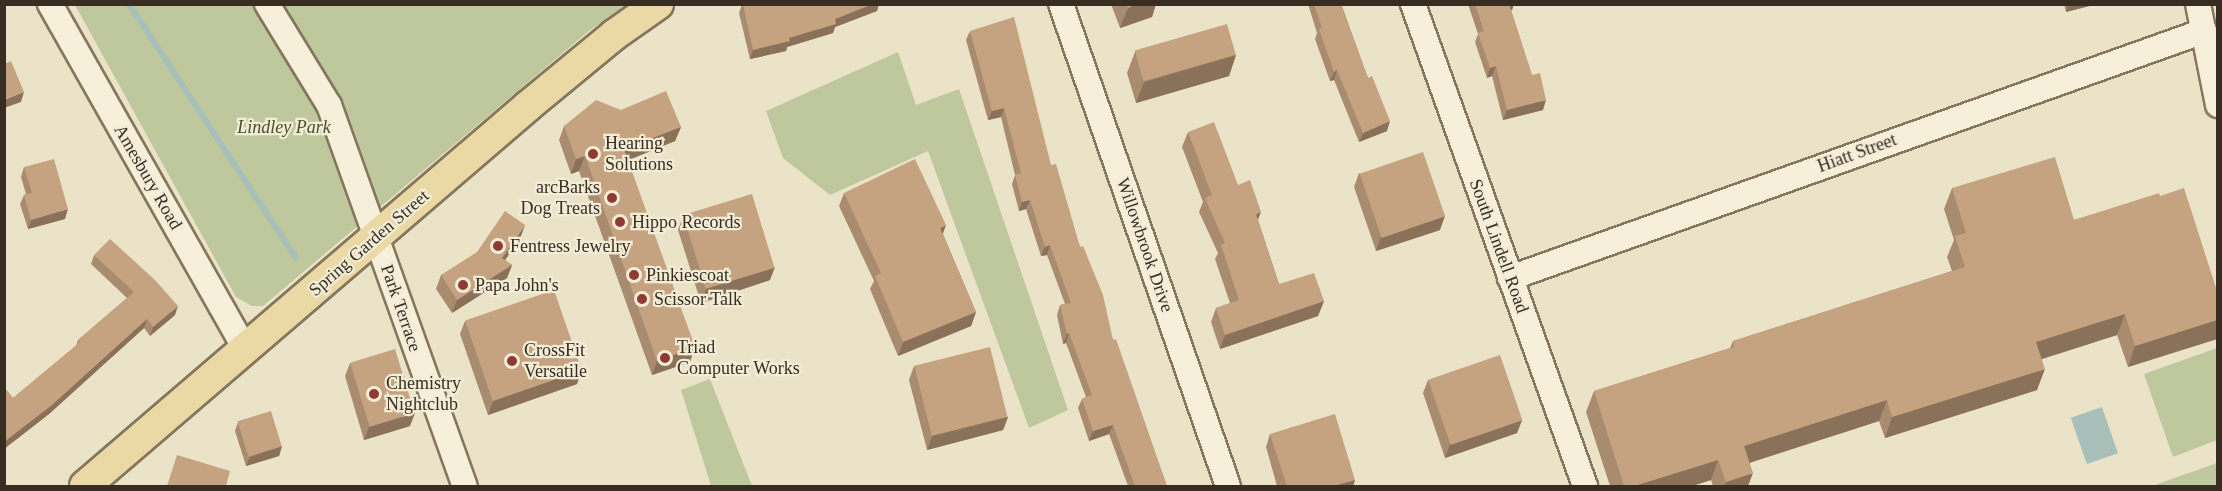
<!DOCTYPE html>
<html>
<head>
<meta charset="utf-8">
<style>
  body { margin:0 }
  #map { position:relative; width:2222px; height:491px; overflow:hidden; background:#ebe3c8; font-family:Georgia,serif }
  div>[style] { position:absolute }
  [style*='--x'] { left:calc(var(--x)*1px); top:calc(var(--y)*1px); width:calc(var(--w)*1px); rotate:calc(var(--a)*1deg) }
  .green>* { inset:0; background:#bfc89d }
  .water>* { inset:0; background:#a8bfba; transform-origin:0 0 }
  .stream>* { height:6px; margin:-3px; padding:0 3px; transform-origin:3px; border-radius:3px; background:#a8bfba }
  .roads { filter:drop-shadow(2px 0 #85765e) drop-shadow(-2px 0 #85765e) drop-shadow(0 2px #85765e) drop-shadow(0 -2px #85765e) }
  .minor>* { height:24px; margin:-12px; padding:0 12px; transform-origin:12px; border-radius:12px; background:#f6f0da }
  .major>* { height:30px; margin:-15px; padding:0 15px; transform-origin:15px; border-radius:15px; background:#ead9a4 }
  .wall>* { inset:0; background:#a98c6f }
  .shaded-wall>* { inset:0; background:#8a725a }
  .building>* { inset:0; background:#c5a381; transform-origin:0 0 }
  .dots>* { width:16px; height:16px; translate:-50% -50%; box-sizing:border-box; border:3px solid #f3edd7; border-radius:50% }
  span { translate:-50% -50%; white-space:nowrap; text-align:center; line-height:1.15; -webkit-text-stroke:4.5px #f3edd7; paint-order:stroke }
  .park-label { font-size:18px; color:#445129; font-style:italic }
  .poi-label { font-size:18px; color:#372d21 }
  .left { translate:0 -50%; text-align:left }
  .right { translate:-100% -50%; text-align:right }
  .street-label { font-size:18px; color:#372d21 }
  .frame { position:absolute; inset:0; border:6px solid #372d21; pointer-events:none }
</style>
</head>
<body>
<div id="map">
  <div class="green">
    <div style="clip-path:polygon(75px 5px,627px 5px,590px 30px,263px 306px,252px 306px,236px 297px)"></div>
    <div style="clip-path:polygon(898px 52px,916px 105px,959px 89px,1068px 410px,1029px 428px,928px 151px,830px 195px,783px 158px,766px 111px)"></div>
    <div style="clip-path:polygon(2217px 348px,2217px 440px,2173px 457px,2144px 374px)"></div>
    <div style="clip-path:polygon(710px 379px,752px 486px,711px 486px,681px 390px)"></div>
    <div style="clip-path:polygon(2217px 463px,2217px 486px,2152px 486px)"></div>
  </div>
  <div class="water">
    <div style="left:2102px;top:407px;width:49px;height:33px;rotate:71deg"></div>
  </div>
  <div class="stream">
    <div style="--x:129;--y:4;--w:303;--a:56.7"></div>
  </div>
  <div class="roads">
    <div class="minor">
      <div style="--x:50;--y:4;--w:396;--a:60.5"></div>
      <div style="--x:267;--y:4;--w:119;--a:58.5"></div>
      <div style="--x:329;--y:105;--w:405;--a:70.4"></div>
      <div style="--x:1061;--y:4;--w:510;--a:70.89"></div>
      <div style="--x:1413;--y:4;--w:512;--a:70.36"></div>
      <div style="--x:2198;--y:4;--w:103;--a:78.8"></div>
      <div style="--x:1510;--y:278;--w:737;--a:-19.59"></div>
    </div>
    <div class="major">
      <div style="--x:85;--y:486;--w:584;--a:-40.62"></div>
      <div style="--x:528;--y:106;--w:112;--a:-39.5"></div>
      <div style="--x:614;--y:35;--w:54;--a:-35.2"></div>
    </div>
  </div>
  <div class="wall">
    <div style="clip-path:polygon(742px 4px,879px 4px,877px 11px,835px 27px,833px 33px,787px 47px,786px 51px,750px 59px,739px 13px)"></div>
    <div style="clip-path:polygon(1111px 4px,1156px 4px,1152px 17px,1120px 28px)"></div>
    <div style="clip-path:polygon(1308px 4px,1342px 4px,1342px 6px,1387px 131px,1359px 142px,1334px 80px,1330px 81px,1315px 39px,1317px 33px)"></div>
    <div style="clip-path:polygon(1468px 4px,1514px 4px,1512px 10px,1511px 10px,1543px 110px,1503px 120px,1492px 76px,1487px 78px,1475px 42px,1478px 34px)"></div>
    <div style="clip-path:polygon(2064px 4px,2097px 4px,2066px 12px)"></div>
    <div style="clip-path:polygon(970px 31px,1051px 165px,1113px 340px,1167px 486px,1128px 486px,1109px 434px,1089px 441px,1078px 408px,1082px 399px,1086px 397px,1066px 343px,1063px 344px,1057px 315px,1060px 305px,1065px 304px,1047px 255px,1041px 256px,1026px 209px,1019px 211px,1012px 184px,1015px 175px,1001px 117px,988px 120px,966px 40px)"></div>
    <div style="clip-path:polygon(1135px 52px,1236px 55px,1229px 76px,1136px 103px,1127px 73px)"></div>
    <div style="clip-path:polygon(621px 110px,681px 127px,675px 141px,628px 160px,690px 362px,652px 375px,579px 171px,571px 174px,559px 140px,564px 126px)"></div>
    <div style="clip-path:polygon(1188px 132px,1238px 185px,1258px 220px,1279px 284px,1324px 301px,1318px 316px,1220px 349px,1211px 322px,1216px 308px,1230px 303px,1215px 259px,1218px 253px,1199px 212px,1203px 202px,1182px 147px)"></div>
    <div style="clip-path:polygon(24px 167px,65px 219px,28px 229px,20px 204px,24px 195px,26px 194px,21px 177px)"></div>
    <div style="clip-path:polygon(1359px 173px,1440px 230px,1376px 251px,1354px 187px)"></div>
    <div style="clip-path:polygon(1952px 188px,2074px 220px,2160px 196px,2217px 291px,2217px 339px,2128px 367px,2117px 335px,2042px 359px,2037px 390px,1885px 438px,1879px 421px,1750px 462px,1748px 486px,1713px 486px,1711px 480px,1692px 486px,1610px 486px,1586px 412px,1594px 391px,1730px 348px,1733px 341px,1952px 271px,1947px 257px,1954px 240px,1944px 209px)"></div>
    <div style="clip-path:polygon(844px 193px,943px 234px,976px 312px,971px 326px,898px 356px,870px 289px,874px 281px,839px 206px)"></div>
    <div style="clip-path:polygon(683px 216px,770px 280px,701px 303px,678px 230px)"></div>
    <div style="clip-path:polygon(520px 239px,505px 260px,512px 265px,507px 278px,452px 313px,436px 289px,441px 275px)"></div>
    <div style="clip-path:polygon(94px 255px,175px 315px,150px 336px,144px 328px,49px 414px,4px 449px,4px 387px,13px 398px,76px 346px,78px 340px,127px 298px,91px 264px)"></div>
    <div style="clip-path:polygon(465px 321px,577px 384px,488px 415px,460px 334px)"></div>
    <div style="clip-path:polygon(350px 363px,410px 426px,364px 440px,345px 376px)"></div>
    <div style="clip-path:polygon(914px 366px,1008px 417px,1003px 430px,927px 450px,909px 380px)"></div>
    <div style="clip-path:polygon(1428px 380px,1522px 420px,1517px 433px,1445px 458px,1423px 393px)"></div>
    <div style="clip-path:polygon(238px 422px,282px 446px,279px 456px,246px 466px,235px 431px)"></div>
    <div style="clip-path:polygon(1270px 434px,1355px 480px,1353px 486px,1277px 486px,1266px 447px)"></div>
  </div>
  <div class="shaded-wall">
    <div style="clip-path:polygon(873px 4px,879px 4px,877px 11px,835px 27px,833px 33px,787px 47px,786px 51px,750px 59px,753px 50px,789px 38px,835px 19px)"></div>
    <div style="clip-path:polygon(1136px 4px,1156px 4px,1152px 17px,1120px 28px,1128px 8px)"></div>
    <div style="clip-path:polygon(1507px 4px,1514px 4px,1512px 10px,1505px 12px)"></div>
    <div style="clip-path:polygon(2068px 4px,2097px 4px,2066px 12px)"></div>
    <div style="clip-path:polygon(1236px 55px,1229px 76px,1136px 103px,1144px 82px)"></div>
    <div style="clip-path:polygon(1496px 66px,1492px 76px,1487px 78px,1490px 68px)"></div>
    <div style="clip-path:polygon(1337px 70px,1334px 80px,1330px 81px,1334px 72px)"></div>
    <div style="clip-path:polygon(24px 92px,21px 102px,4px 108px,4px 100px)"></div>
    <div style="clip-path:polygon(1546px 100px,1543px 110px,1503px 120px,1507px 110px)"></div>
    <div style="clip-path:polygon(1004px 108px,1001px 117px,988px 120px,992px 111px)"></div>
    <div style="clip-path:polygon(1390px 121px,1387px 131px,1359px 142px,1363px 133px)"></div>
    <div style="clip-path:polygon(681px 127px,675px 141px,619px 164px,624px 149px)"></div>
    <div style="clip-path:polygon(585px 156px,579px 171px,571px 174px,576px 159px)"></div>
    <div style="clip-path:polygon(1030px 200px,1026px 209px,1019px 211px,1022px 202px)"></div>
    <div style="clip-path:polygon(68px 209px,65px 219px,28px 229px,31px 220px)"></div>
    <div style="clip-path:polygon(1261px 212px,1255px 227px,1256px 214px)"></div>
    <div style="clip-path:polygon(1445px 216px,1440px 230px,1376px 251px,1381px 237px)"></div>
    <div style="clip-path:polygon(525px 225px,520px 239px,497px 271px,502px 258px)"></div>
    <div style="clip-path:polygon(946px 225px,941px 239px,940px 228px)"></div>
    <div style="clip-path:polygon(1050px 245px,1047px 255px,1041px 256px,1045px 247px)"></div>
    <div style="clip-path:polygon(512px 265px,507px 278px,452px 313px,457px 300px)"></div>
    <div style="clip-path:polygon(775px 267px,770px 280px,701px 303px,706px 289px)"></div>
    <div style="clip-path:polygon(1324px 301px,1318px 316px,1220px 349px,1225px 335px)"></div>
    <div style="clip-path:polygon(178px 306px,175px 315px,150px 336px,153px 327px)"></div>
    <div style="clip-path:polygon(976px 312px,971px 326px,898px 356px,903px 342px)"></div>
    <div style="clip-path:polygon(2125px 314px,2117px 335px,2029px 363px,2036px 342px)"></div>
    <div style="clip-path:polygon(147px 319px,144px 328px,49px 414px,4px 449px,4px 442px)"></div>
    <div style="clip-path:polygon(2217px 320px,2217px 339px,2128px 367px,2135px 346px)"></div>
    <div style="clip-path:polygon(1069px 333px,1066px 343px,1063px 344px,1067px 334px)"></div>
    <div style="clip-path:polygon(695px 347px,690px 362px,652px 375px,657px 361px)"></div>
    <div style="clip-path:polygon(2045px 369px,2037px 390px,1885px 438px,1892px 417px)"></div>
    <div style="clip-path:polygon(582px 370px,577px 384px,488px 415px,493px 401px)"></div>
    <div style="clip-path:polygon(1887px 400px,1879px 421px,1737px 467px,1744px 446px)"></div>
    <div style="clip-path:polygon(415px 413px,410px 426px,364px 440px,369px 427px)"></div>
    <div style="clip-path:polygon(1008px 417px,1003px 430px,927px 450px,932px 436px)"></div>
    <div style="clip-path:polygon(1522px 420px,1517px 433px,1445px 458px,1450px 444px)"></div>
    <div style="clip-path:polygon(1113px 425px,1109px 434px,1089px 441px,1093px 431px)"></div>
    <div style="clip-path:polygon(282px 446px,279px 456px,246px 466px,250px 457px)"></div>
    <div style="clip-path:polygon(1718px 460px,1711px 480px,1692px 486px,1634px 486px)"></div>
    <div style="clip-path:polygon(1753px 473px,1748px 486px,1724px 486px,1726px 482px)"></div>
    <div style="clip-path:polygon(1355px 480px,1353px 486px,1333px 486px)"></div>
  </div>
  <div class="building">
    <div style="clip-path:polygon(743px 4px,873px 4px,835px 19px,836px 24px,789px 38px,790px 41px,753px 50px)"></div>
    <div style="clip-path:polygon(1127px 4px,1136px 4px,1128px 8px)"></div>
    <div style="clip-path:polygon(1314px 4px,1341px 4px,1368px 78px,1372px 76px,1390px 121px,1363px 133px,1337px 70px,1334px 72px,1319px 29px,1322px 28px)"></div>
    <div style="clip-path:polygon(1475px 4px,1509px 4px,1532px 75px,1540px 73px,1546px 100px,1507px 110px,1496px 66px,1490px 68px,1478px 33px,1484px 31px)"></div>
    <div style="clip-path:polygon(1014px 17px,1051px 165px,1056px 164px,1080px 247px,1083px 246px,1103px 295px,1113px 340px,1116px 339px,1167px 486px,1135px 486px,1113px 425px,1093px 431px,1082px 399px,1092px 395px,1069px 333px,1067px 334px,1060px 305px,1071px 303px,1050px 245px,1045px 247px,1030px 200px,1022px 202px,1015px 175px,1021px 173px,1004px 108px,992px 111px,970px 31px)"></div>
    <div style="left:1227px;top:24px;width:32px;height:96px;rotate:74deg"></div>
    <div style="clip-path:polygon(11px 61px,24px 92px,4px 100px,4px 64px)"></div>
    <div style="clip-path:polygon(666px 91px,681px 127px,624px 149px,695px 347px,657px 361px,585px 156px,576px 159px,564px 126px,596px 100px,621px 110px)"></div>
    <div style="clip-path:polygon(1214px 122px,1238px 185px,1250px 180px,1261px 212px,1256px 214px,1279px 284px,1314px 273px,1324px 301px,1225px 335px,1216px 308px,1239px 300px,1221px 245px,1225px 243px,1205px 198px,1212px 195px,1188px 132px)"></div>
    <div style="left:1423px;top:152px;width:68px;height:67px;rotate:71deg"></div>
    <div style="clip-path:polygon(2055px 157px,2074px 220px,2159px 193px,2160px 196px,2184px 188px,2217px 291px,2217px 320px,2135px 346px,2125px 314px,2036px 342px,2045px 369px,1892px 417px,1887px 400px,1744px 446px,1753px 473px,1726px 482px,1718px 460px,1634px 486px,1624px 486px,1594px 391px,1734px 347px,1733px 341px,1965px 267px,1955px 236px,1966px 233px,1952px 188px)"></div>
    <div style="clip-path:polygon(54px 159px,68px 209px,31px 220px,24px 195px,32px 193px,24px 167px)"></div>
    <div style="clip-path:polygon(915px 159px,946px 225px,940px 228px,976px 312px,903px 342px,875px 276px,881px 273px,844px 193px)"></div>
    <div style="left:752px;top:194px;width:77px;height:72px;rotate:73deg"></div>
    <div style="clip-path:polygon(505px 211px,525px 225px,502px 258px,512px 265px,457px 300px,441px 275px,477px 252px)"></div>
    <div style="clip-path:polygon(110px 239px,155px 280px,178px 306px,153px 327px,147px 319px,52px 405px,4px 442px,4px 387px,13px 398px,80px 342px,78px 340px,134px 292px,94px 255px)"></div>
    <div style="left:554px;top:290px;width:85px;height:94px;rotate:71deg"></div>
    <div style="left:990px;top:347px;width:72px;height:78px;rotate:76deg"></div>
    <div style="left:395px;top:349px;width:67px;height:47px;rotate:73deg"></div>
    <div style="left:1500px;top:355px;width:69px;height:76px;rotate:71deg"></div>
    <div style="left:271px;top:411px;width:37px;height:35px;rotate:73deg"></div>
    <div style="clip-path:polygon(1335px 414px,1355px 480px,1333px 486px,1287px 486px,1270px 434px)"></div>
    <div style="clip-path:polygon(177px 455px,230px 471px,226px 486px,167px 486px)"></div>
  </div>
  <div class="dots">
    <div style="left:593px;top:154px;background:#8f3a34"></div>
    <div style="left:612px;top:198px;background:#8f3a34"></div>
    <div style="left:620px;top:222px;background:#8f3a34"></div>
    <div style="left:498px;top:246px;background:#8f3a34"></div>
    <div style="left:634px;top:275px;background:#8f3a34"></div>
    <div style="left:463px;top:285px;background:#8f3a34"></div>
    <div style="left:642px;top:299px;background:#8f3a34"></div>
    <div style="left:665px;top:358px;background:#8f3a34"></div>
    <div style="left:512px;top:361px;background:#8f3a34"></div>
    <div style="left:374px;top:394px;background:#8f3a34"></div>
  </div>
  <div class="park-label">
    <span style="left:284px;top:127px">Lindley Park</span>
  </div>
  <div class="poi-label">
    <span class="left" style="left:605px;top:154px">Hearing<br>Solutions</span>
    <span class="right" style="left:600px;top:198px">arcBarks<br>Dog Treats</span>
    <span class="left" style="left:632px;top:222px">Hippo Records</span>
    <span class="left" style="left:510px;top:246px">Fentress Jewelry</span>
    <span class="left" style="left:646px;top:275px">Pinkiescoat</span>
    <span class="left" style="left:475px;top:285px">Papa John's</span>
    <span class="left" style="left:654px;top:299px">Scissor Talk</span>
    <span class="left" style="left:677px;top:358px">Triad<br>Computer Works</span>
    <span class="left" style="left:524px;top:361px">CrossFit<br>Versatile</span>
    <span class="left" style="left:386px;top:394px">Chemistry<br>Nightclub</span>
  </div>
  <div class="street-label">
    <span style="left:1857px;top:153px;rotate:-20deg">Hiatt Street</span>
    <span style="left:148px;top:177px;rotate:60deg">Amesbury Road</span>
    <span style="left:369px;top:243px;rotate:-41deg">Spring Garden Street</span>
    <span style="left:1145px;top:245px;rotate:71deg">Willowbrook Drive</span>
    <span style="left:1499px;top:246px;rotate:70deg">South Lindell Road</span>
    <span style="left:401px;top:308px;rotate:71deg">Park Terrace</span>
  </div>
  <div class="frame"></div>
</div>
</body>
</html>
